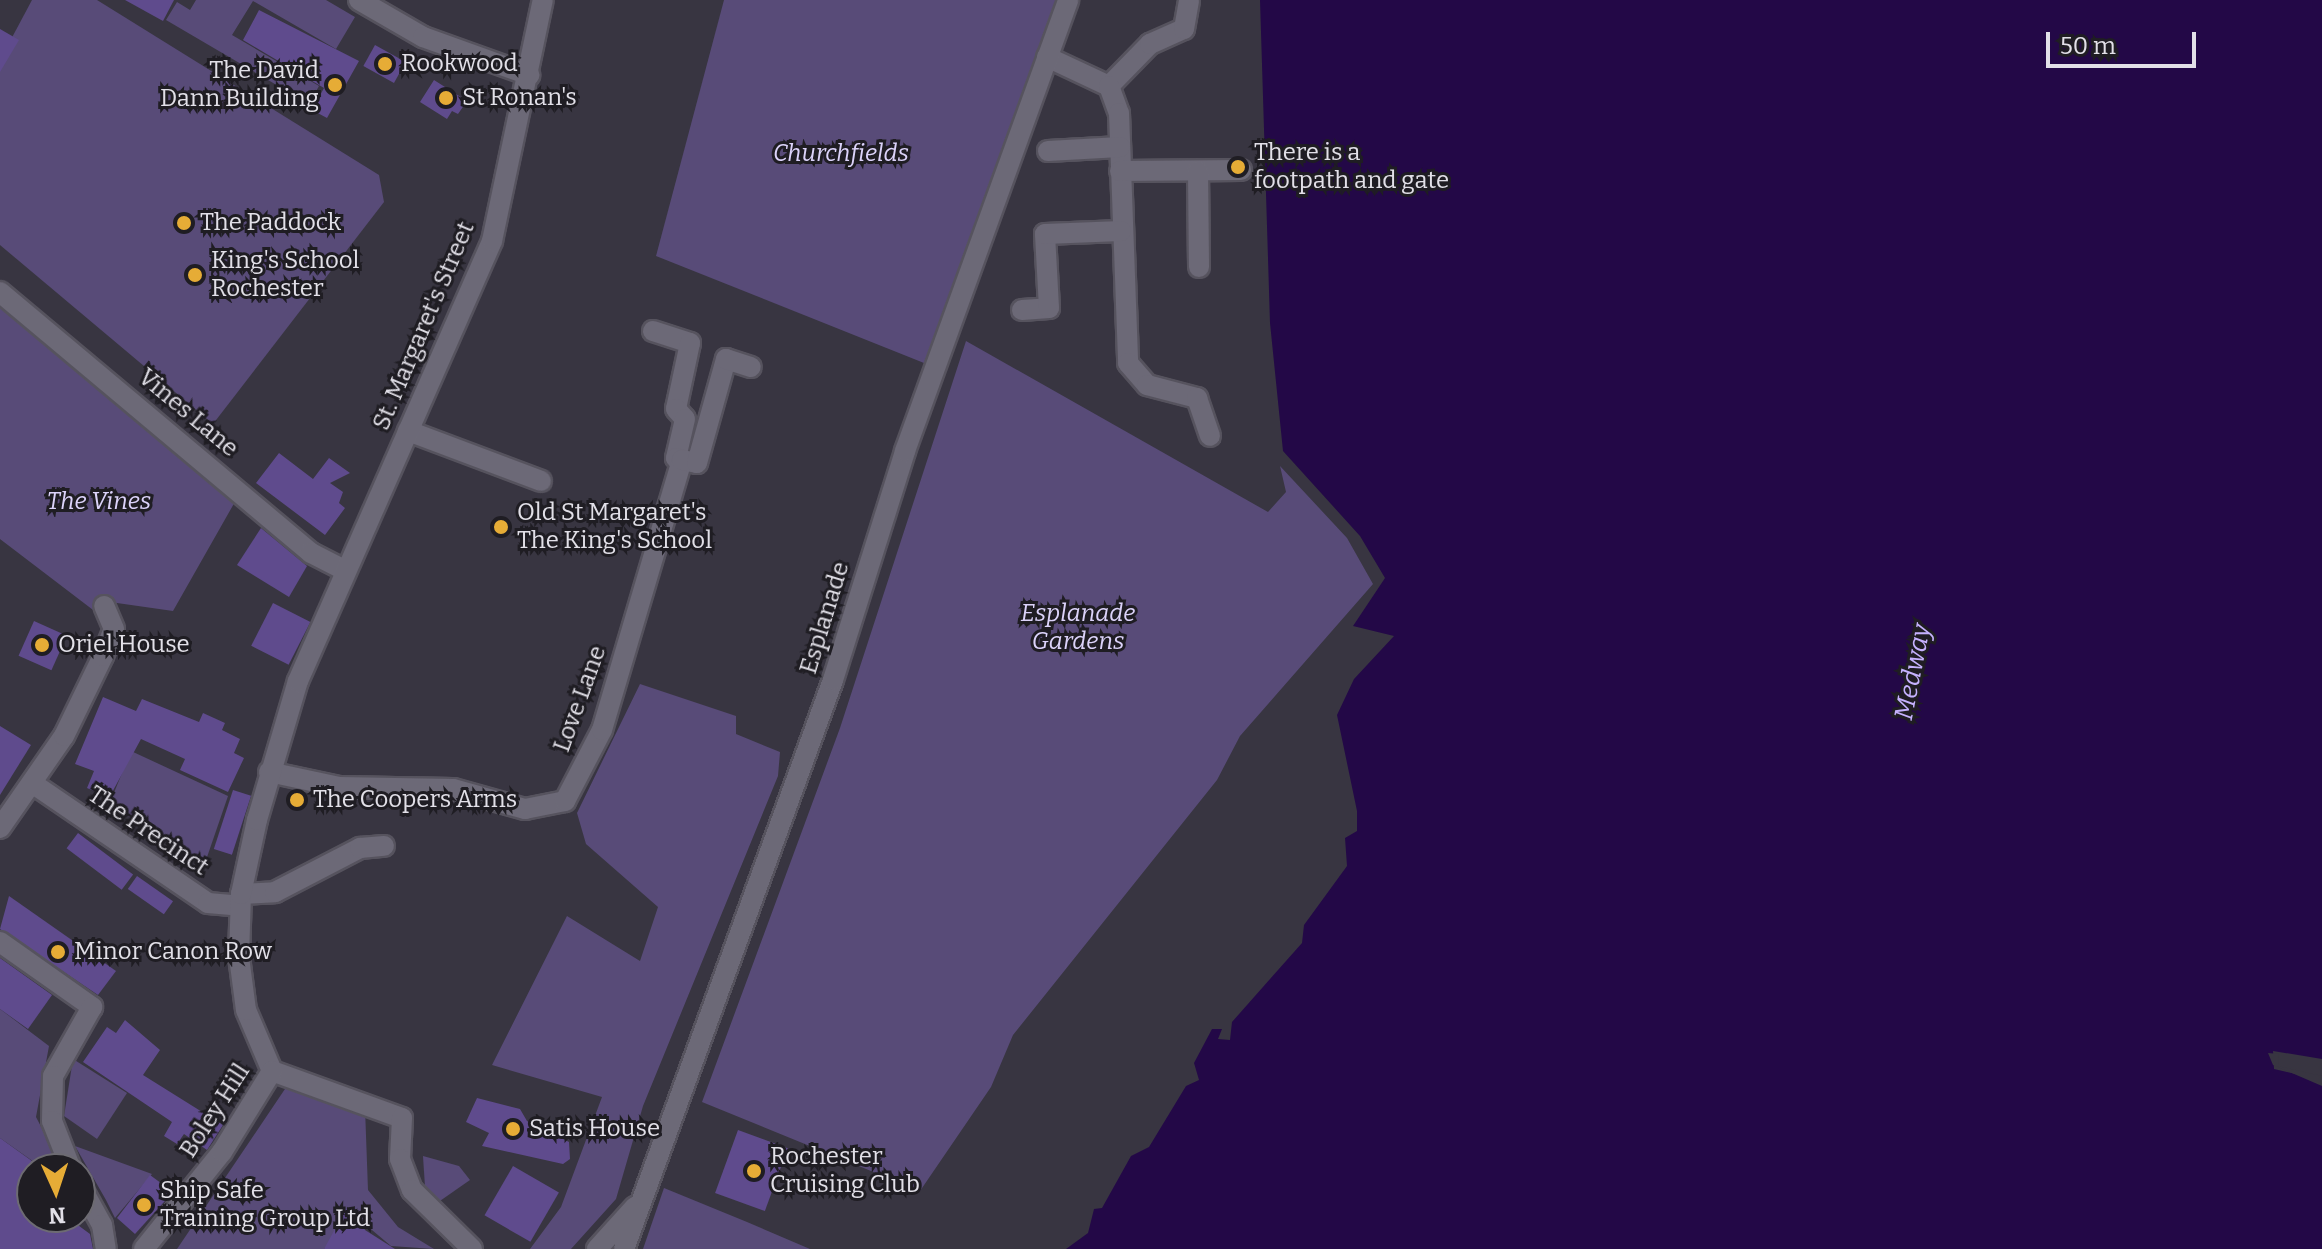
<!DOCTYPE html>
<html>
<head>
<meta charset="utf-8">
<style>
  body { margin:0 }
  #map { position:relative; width:2322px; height:1249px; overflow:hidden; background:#383541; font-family:Bitter,serif }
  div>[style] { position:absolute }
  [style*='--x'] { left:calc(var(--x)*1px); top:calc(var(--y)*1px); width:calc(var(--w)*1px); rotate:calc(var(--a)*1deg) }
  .green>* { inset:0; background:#584b78 }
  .water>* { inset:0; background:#230847 }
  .pier>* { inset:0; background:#383541 }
  .building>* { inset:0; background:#5f4b8d; transform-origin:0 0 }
  .roads { filter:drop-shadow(2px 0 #56535e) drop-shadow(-2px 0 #56535e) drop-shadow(0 2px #56535e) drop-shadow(0 -2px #56535e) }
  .minor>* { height:20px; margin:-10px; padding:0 10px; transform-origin:10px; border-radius:10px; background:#6c6977 }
  .dots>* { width:22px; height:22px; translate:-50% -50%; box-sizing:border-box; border:4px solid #1f1d23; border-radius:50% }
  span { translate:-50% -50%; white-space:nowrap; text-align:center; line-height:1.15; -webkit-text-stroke:6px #1f1d23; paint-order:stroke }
  .poi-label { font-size:24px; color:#e2e0e8 }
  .left { translate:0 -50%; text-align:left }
  .right { translate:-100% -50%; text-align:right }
  .park-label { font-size:24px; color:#dcd3fa; font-style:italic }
  .street-label { font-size:24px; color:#e2e0e8 }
  .water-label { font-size:26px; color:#c5b1fe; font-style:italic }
  .north { position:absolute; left:16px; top:1153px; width:80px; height:80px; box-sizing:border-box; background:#1f1d23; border:2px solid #6d6b72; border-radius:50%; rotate:177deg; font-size:22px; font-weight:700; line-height:32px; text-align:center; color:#e2e0e8 }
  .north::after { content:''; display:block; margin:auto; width:28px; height:36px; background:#e6ac36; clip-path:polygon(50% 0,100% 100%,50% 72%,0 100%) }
  .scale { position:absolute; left:2046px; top:32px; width:150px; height:36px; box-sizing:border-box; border:4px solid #e2e0e8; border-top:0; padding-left:10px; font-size:24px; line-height:28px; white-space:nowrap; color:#e2e0e8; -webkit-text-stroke:6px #1f1d23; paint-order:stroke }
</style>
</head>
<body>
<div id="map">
  <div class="green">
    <div style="clip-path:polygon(32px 0,97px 0,379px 175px,384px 202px,213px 424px,0 245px,0 60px)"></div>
    <div style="clip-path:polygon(196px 0,326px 0,355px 17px,336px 49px,253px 1px,232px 35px,319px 86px,309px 104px,166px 20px,177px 2px,190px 10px)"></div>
    <div style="clip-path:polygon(724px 0,1056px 0,929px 365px,656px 256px)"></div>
    <div style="clip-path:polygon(0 299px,236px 500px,173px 611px,117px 603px,97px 613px,0 539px)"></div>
    <div style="clip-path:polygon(966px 341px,1268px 512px,1286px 492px,1280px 466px,1347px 538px,1373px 584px,1240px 736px,1217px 780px,1013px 1035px,991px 1087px,920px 1191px,702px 1102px,840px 728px)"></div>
    <div style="clip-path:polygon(640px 684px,736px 716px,736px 734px,780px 752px,778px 776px,643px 1106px,616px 1199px,571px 1249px,530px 1249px,561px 1207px,602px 1097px,492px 1065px,567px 916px,640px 961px,658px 907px,586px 844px,577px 813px)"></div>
    <div style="clip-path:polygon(131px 751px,228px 796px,205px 863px,109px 805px)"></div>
    <div style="clip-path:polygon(0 1009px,49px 1046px,36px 1117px,63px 1169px,44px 1169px,0 1138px)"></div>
    <div style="clip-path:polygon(73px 1059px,127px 1093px,97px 1139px,64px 1116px)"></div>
    <div style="clip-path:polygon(289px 1083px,365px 1108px,368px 1190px,398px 1227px,434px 1249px,391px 1246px,347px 1209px,336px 1221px,340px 1233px,324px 1249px,177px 1249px)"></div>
    <div style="clip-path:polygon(75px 1146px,152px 1174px,115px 1218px,106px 1200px)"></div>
    <div style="clip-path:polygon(423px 1156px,459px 1166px,470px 1180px,437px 1203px,425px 1187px)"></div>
    <div style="clip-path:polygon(664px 1188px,747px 1222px,810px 1249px,643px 1249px)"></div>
  </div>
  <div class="water">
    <div style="clip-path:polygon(1260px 0,2322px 0,2322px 1059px,2273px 1051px,2274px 1069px,2322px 1080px,2322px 1249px,1066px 1249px,1088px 1233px,1094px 1209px,1102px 1208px,1131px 1156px,1149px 1147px,1186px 1086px,1199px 1080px,1194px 1063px,1212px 1029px,1222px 1029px,1218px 1039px,1230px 1040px,1232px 1022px,1302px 943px,1304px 925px,1347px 866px,1345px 838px,1357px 831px,1357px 811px,1337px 715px,1354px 679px,1394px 636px,1353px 626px,1385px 578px,1360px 536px,1283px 451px,1270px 323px)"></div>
  </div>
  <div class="pier">
    <div style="clip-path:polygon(2268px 1053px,2279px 1054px,2278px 1066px,2322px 1076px,2322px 1086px,2273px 1065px)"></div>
  </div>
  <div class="building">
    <div style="clip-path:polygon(125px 0,174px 0,163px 21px)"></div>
    <div style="clip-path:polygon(259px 10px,359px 61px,327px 118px,312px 110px,324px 88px,243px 40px)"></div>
    <div style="clip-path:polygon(0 29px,19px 40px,0 72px)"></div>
    <div style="left:375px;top:45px;width:35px;height:24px;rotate:29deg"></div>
    <div style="clip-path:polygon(434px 80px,467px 101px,458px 114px,452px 111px,447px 119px,420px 102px)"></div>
    <div style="clip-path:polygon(279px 453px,313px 479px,329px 458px,350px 473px,330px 483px,343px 492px,339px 503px,345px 508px,325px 535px,256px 483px)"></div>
    <div style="clip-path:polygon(261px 528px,307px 566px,289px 597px,237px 565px)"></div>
    <div style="left:273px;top:603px;width:42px;height:48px;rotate:27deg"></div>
    <div style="left:34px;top:621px;width:36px;height:38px;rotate:24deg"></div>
    <div style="clip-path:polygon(103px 697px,136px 711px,142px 699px,199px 722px,203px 713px,225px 723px,222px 730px,240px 739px,234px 753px,244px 758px,228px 792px,180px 770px,185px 759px,141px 739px,109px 798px,87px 788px,94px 771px,75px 764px)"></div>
    <div style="clip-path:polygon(0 726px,31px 745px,0 795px)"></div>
    <div style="left:233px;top:790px;width:19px;height:62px;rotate:18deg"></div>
    <div style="left:78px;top:833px;width:69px;height:19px;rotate:37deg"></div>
    <div style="left:137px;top:876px;width:44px;height:16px;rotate:35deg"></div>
    <div style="clip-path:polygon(9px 896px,116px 971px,98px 995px,0 929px)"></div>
    <div style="clip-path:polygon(0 958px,52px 995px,28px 1029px,0 1009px)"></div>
    <div style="clip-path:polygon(125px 1020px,160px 1050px,143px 1075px,223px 1125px,207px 1150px,184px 1134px,177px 1144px,164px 1136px,172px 1122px,83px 1062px,107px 1027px,116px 1033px)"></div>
    <div style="clip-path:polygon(477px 1098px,520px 1109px,527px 1121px,569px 1142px,570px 1159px,563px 1164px,482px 1146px,489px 1133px,466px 1122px)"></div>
    <div style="left:738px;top:1130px;width:53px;height:67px;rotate:20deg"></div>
    <div style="clip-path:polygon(0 1138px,32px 1161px,32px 1217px,67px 1217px,90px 1234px,93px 1249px,0 1249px)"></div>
    <div style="left:513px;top:1166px;width:53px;height:57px;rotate:30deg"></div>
    <div style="clip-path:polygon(150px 1175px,173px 1192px,135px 1234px,117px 1218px)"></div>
    <div style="clip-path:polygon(346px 1209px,358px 1212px,365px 1230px,395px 1249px,324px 1249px)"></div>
  </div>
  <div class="roads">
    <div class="minor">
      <div style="--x:359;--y:0;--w:74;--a:30"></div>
      <div style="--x:423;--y:37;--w:113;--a:19.7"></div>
      <div style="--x:1047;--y:57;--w:68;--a:25.1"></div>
      <div style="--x:1109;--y:86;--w:59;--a:-45.7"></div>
      <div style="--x:1150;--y:44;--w:37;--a:-24"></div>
      <div style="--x:1184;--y:29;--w:29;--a:-80"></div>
      <div style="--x:1109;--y:86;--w:29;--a:70"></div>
      <div style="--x:1119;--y:113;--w:250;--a:87.9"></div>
      <div style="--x:1128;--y:363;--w:29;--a:49"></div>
      <div style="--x:1147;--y:385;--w:52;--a:14.6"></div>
      <div style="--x:1197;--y:398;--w:40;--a:71.1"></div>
      <div style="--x:1048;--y:151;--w:72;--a:-3.2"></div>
      <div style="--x:1120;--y:171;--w:121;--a:-0.5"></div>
      <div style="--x:1198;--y:171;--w:96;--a:89.4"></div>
      <div style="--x:0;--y:292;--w:406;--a:40"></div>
      <div style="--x:311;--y:553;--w:37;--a:27"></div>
      <div style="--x:1022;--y:310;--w:27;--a:-4"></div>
      <div style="--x:1049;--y:308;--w:74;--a:-93.1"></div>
      <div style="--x:1045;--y:234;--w:76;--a:-2.3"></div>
      <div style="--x:653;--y:331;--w:39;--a:18"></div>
      <div style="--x:690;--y:343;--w:67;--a:102"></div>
      <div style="--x:676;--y:409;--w:13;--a:48"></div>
      <div style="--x:685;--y:419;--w:40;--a:103"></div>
      <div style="--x:676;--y:458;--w:6;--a:18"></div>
      <div style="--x:408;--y:431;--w:142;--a:20.6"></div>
      <div style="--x:269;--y:772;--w:72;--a:12.1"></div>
      <div style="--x:339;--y:787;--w:114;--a:1"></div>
      <div style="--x:453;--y:789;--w:75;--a:15.5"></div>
      <div style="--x:525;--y:809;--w:41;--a:-11.3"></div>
      <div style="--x:565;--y:801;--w:80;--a:-62.5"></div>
      <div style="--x:602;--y:730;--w:282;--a:-73.5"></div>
      <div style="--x:682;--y:460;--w:15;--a:11"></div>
      <div style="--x:697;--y:463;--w:108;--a:-74.4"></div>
      <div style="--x:726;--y:359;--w:26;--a:18"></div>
      <div style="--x:32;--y:783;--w:213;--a:34.3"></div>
      <div style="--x:208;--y:903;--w:32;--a:5"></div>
      <div style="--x:0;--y:828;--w:112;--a:-55.2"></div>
      <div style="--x:64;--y:736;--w:89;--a:-64"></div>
      <div style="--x:103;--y:656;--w:29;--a:-68"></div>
      <div style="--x:114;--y:629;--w:25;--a:-113"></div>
      <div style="--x:241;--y:894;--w:34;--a:-3"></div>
      <div style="--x:275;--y:892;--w:96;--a:-27.4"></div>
      <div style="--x:360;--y:848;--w:24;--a:-5"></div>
      <div style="--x:0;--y:942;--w:113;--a:35.2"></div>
      <div style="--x:92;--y:1007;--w:79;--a:119.5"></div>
      <div style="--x:53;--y:1076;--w:45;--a:91.3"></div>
      <div style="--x:52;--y:1121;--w:52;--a:68.4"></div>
      <div style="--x:272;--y:1071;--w:66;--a:-113.1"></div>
      <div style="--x:246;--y:1010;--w:53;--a:-97.5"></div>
      <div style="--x:239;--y:957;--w:63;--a:-88.2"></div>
      <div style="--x:241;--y:894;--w:76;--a:-77.8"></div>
      <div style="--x:257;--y:820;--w:145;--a:-73.6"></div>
      <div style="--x:298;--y:681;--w:481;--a:-66.2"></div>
      <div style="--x:492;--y:241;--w:246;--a:-78.1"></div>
      <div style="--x:272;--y:1071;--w:138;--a:19.9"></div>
      <div style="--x:402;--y:1118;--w:41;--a:92.8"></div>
      <div style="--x:400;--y:1159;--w:33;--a:69"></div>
      <div style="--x:412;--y:1190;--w:84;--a:44.5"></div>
      <div style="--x:80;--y:1185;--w:46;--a:61.2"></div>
      <div style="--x:102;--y:1225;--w:24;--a:81"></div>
      <div style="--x:144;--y:1249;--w:124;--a:-51.2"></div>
      <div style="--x:222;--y:1152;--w:95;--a:-58.3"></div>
      <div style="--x:597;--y:1249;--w:57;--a:-47.9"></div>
      <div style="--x:624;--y:1249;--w:606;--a:-69.83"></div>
      <div style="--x:833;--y:680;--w:240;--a:-72.5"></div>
      <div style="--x:905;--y:451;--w:480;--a:-70.1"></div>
    </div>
  </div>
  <div class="dots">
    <div style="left:385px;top:64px;background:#e6ac36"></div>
    <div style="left:335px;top:85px;background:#e6ac36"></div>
    <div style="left:446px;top:98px;background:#e6ac36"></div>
    <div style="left:1238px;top:167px;background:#e6ac36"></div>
    <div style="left:184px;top:223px;background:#e6ac36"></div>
    <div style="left:195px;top:275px;background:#e6ac36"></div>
    <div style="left:501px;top:527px;background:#e6ac36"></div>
    <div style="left:42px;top:645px;background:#e6ac36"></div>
    <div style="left:297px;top:800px;background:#e6ac36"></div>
    <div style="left:58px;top:952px;background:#e6ac36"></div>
    <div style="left:513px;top:1129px;background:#e6ac36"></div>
    <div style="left:754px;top:1171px;background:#e6ac36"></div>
    <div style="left:144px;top:1205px;background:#e6ac36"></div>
  </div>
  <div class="poi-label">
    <span class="left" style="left:401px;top:64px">Rookwood</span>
    <span class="right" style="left:319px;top:85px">The David<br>Dann Building</span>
    <span class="left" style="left:462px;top:98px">St Ronan's</span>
    <span class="left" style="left:1254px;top:167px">There is a<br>footpath and gate</span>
    <span class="left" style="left:200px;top:223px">The Paddock</span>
    <span class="left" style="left:211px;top:275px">King's School<br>Rochester</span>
    <span class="left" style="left:517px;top:527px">Old St Margaret's<br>The King's School</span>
    <span class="left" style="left:58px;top:645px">Oriel House</span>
    <span class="left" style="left:313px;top:800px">The Coopers Arms</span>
    <span class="left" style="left:74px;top:952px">Minor Canon Row</span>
    <span class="left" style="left:529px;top:1129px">Satis House</span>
    <span class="left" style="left:770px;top:1171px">Rochester<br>Cruising Club</span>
    <span class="left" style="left:160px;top:1205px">Ship Safe<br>Training Group Ltd</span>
  </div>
  <div class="park-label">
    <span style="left:841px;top:154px">Churchfields</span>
    <span style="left:99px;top:502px">The Vines</span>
    <span style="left:1078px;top:628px">Esplanade<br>Gardens</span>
  </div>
  <div class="street-label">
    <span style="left:424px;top:326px;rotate:-67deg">St. Margaret's Street</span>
    <span style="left:188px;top:413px;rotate:40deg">Vines Lane</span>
    <span style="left:825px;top:618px;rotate:-73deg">Esplanade</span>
    <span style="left:580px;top:699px;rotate:-70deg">Love Lane</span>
    <span style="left:148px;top:831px;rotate:34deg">The Precinct</span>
    <span style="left:215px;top:1111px;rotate:-57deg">Boley Hill</span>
  </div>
  <div class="water-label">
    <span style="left:1913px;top:672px;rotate:-79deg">Medway</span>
  </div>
  <div class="north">N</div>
  <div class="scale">50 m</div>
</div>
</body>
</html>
